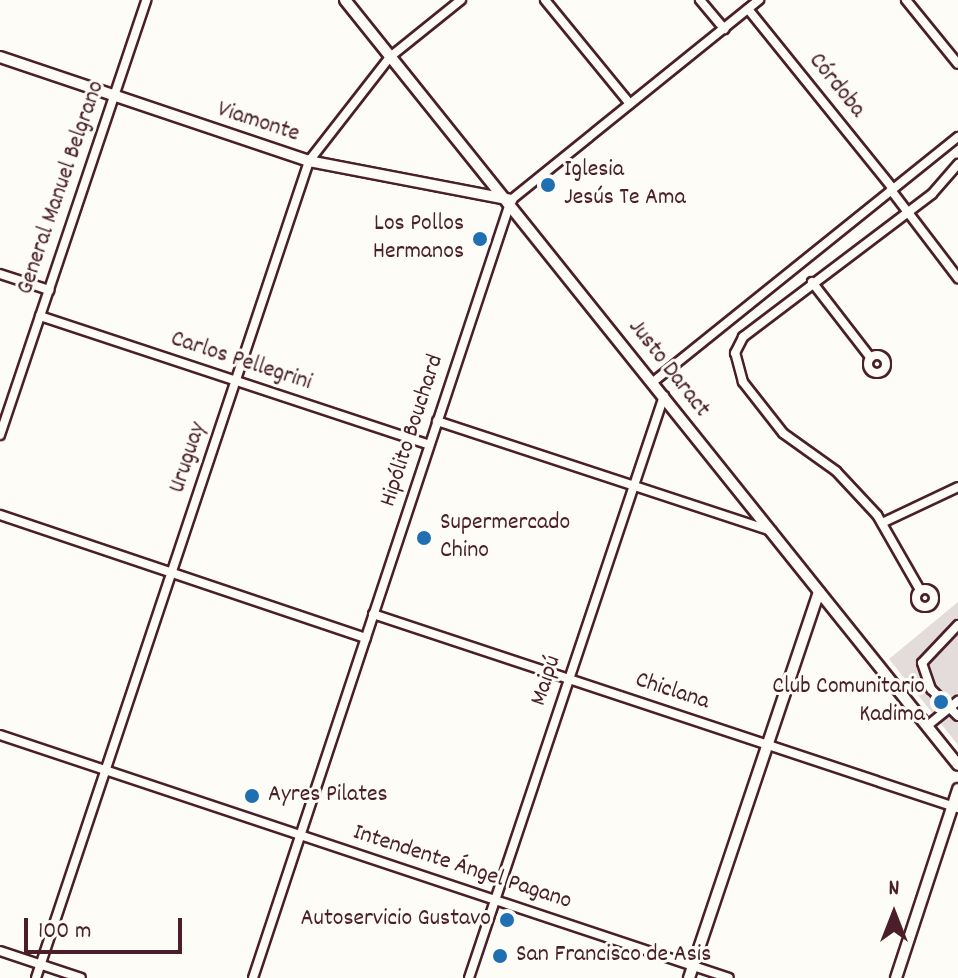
<!DOCTYPE html>
<html>
<head>
<meta charset="utf-8">
<style>
  body { margin:0 }
  #map { position:relative; width:958px; height:978px; overflow:hidden; background:#fdfcf7; font-family:Dekko,sans-serif }
  div>[style] { position:absolute }
  [style*='--x'] { left:calc(var(--x)*1px); top:calc(var(--y)*1px); width:calc(var(--w)*1px); rotate:calc(var(--a)*1deg) }
  .green>* { inset:0; background:#e3dcda }
  .roads { filter:drop-shadow(2px 0 #4a1f2b) drop-shadow(-2px 0 #4a1f2b) drop-shadow(0 2px #4a1f2b) drop-shadow(0 -2px #4a1f2b) }
  .minor>* { height:8px; margin:-4px; padding:0 4px; transform-origin:4px; border-radius:4px; background:#fdfcf7 }
  .minor>.ring { margin:-4px; padding:0; box-sizing:content-box; background:none; border:8px solid #fdfcf7; border-radius:50% }
  .tertiary>* { height:10px; margin:-5px; padding:0 5px; transform-origin:5px; border-radius:5px; background:#fdfcf7 }
  .dots>* { width:22px; height:22px; translate:-50% -50%; box-sizing:border-box; border:4px solid #fdfcf7; border-radius:50% }
  span { translate:-50% -50%; white-space:nowrap; text-align:center; line-height:1.15; -webkit-text-stroke:6px #fdfcf7; paint-order:stroke }
  .street-label { font-size:24px; color:#4a1f2b }
  .poi-label { font-size:24px; color:#4a1f2b }
  .left { translate:0 -50%; text-align:left }
  .right { translate:-100% -50%; text-align:right }
  .north { position:absolute; left:854px; top:874px; width:80px; height:80px; -webkit-text-stroke:6px #fdfcf7; paint-order:stroke; rotate:0deg; font-size:22px; font-weight:700; line-height:32px; text-align:center; color:#4a1f2b }
  .north::after { content:''; display:block; margin:auto; width:28px; height:36px; background:#4a1f2b; clip-path:polygon(50% 0,100% 100%,50% 72%,0 100%) }
  .scale { position:absolute; left:24px; top:918px; width:158px; height:36px; box-sizing:border-box; border:4px solid #4a1f2b; border-top:0; padding-left:10px; font-size:24px; line-height:28px; white-space:nowrap; color:#4a1f2b; -webkit-text-stroke:6px #fdfcf7; paint-order:stroke }
</style>
</head>
<body>
<div id="map">
  <div class="green">
    <div style="clip-path:polygon(958px 602px,958px 745px,889px 659px)"></div>
  </div>
  <div class="roads">
    <div class="minor">
      <div style="--x:545;--y:0;--w:134;--a:50.7"></div>
      <div style="--x:700;--y:0;--w:38;--a:50"></div>
      <div style="--x:906;--y:0;--w:82;--a:50.9"></div>
      <div style="--x:748;--y:9;--w:231;--a:51.1"></div>
      <div style="--x:891;--y:190;--w:111;--a:52.7"></div>
      <div style="--x:0;--y:274;--w:52;--a:18.1"></div>
      <div style="--x:812;--y:282;--w:95;--a:52.3"></div>
      <div style="--x:40;--y:316;--w:410;--a:18.3"></div>
      <div class="ring" style="left:868px;top:355px;width:10px;height:10px"></div>
      <div style="--x:653;--y:382;--w:391;--a:-38.8"></div>
      <div style="--x:437;--y:421;--w:352;--a:18.2"></div>
      <div style="--x:0;--y:435;--w:459;--a:-71.4"></div>
      <div style="--x:0;--y:515;--w:386;--a:18.6"></div>
      <div style="--x:882;--y:523;--w:84;--a:-25.3"></div>
      <div class="ring" style="left:916px;top:589px;width:10px;height:10px"></div>
      <div style="--x:920;--y:590;--w:86;--a:-119.8"></div>
      <div style="--x:877;--y:515;--w:60;--a:-133"></div>
      <div style="--x:836;--y:471;--w:65;--a:-144.4"></div>
      <div style="--x:783;--y:433;--w:65;--a:-128.1"></div>
      <div style="--x:743;--y:382;--w:30;--a:-105"></div>
      <div style="--x:735;--y:353;--w:18;--a:-63"></div>
      <div style="--x:743;--y:337;--w:237;--a:-37.1"></div>
      <div style="--x:932;--y:194;--w:40;--a:-49"></div>
      <div style="--x:373;--y:614;--w:616;--a:18.35"></div>
      <div style="--x:958;--y:625;--w:52;--a:133.5"></div>
      <div style="--x:922;--y:663;--w:28;--a:71"></div>
      <div style="--x:931;--y:689;--w:38;--a:45"></div>
      <div style="--x:927;--y:726;--w:40;--a:-39"></div>
      <div style="--x:0;--y:735;--w:768;--a:18.43"></div>
      <div style="--x:0;--y:951;--w:85;--a:18.4"></div>
      <div style="--x:36;--y:978;--w:861;--a:-71.52"></div>
      <div style="--x:309;--y:161;--w:132;--a:-52.1"></div>
      <div style="--x:390;--y:57;--w:91;--a:-38.8"></div>
      <div style="--x:253;--y:978;--w:820;--a:-71.65"></div>
      <div style="--x:511;--y:200;--w:319;--a:-38.9"></div>
      <div style="--x:469;--y:978;--w:614;--a:-71.48"></div>
    </div>
    <div class="tertiary">
      <div style="--x:345;--y:0;--w:980;--a:51.29"></div>
      <div style="--x:0;--y:57;--w:326;--a:18.6"></div>
      <div style="--x:309;--y:161;--w:206;--a:10.9"></div>
      <div style="--x:689;--y:978;--w:407;--a:-71.4"></div>
      <div style="--x:896;--y:978;--w:199;--a:-71.8"></div>
    </div>
  </div>
  <div class="dots">
    <div style="left:548px;top:185px;background:#1f6fb2"></div>
    <div style="left:480px;top:239px;background:#1f6fb2"></div>
    <div style="left:424px;top:538px;background:#1f6fb2"></div>
    <div style="left:941px;top:702px;background:#1f6fb2"></div>
    <div style="left:252px;top:796px;background:#1f6fb2"></div>
    <div style="left:507px;top:920px;background:#1f6fb2"></div>
    <div style="left:500px;top:956px;background:#1f6fb2"></div>
  </div>
  <div class="street-label">
    <span style="left:836px;top:86px;rotate:51deg">Córdoba</span>
    <span style="left:258px;top:123px;rotate:18deg">Viamonte</span>
    <span style="left:62px;top:188px;rotate:-71deg">General Manuel Belgrano</span>
    <span style="left:241px;top:362px;rotate:18deg">Carlos Pellegrini</span>
    <span style="left:668px;top:369px;rotate:52deg">Justo Daract</span>
    <span style="left:413px;top:431px;rotate:-72deg">Hipólito Bouchard</span>
    <span style="left:189px;top:458px;rotate:-72deg">Uruguay</span>
    <span style="left:547px;top:681px;rotate:-72deg">Maipú</span>
    <span style="left:672px;top:692px;rotate:18deg">Chiclana</span>
    <span style="left:462px;top:868px;rotate:18deg">Intendente Ángel Pagano</span>
  </div>
  <div class="poi-label">
    <span class="left" style="left:564px;top:185px">Iglesia<br>Jesús Te Ama</span>
    <span class="right" style="left:464px;top:239px">Los Pollos<br>Hermanos</span>
    <span class="left" style="left:440px;top:538px">Supermercado<br>Chino</span>
    <span class="right" style="left:925px;top:702px">Club Comunitario<br>Kadima</span>
    <span class="left" style="left:268px;top:796px">Ayres Pilates</span>
    <span class="right" style="left:491px;top:920px">Autoservicio Gustavo</span>
    <span class="left" style="left:516px;top:956px">San Francisco de Asis</span>
  </div>
  <div class="north">N</div>
  <div class="scale">100 m</div>
</div>
</body>
</html>
